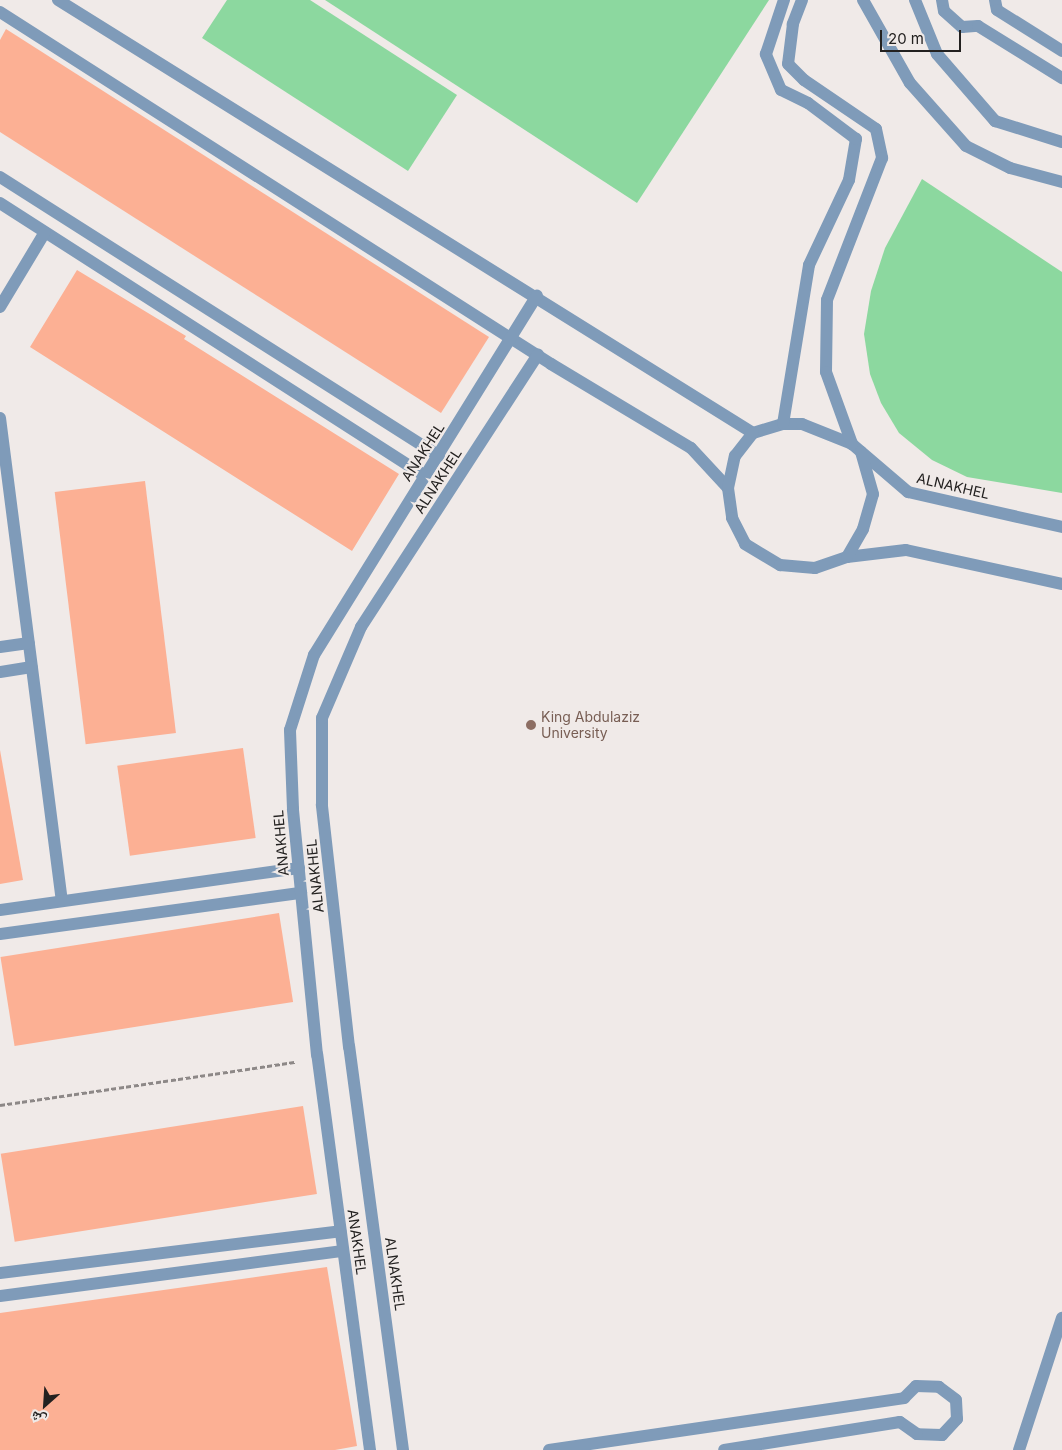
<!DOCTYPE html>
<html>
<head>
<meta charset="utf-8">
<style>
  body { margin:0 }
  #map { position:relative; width:1062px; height:1450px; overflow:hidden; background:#f0eae8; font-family:Inter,"Noto Naskh Arabic",sans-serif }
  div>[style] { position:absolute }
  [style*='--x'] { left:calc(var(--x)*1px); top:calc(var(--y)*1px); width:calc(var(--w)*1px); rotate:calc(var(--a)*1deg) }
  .green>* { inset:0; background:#8cd89f }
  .building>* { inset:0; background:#fcb094; transform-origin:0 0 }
  .path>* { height:3px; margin-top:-1.5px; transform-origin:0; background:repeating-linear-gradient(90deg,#8d8887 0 5px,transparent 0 7.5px) }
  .street>* { height:12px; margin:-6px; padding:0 6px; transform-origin:6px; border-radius:6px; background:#7f9bb9 }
  .dots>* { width:14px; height:14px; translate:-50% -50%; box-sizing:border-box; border:2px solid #f0eae8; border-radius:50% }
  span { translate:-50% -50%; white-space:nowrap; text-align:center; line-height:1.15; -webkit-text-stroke:4.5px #f0eae8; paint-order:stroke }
  .street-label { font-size:14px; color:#232120 }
  .education-label { font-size:14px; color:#785e54 }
  .left { translate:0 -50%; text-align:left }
  .north { position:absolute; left:20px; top:1380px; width:50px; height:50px; -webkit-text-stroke:4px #f0eae8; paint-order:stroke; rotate:206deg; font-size:14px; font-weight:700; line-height:20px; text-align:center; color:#232120 }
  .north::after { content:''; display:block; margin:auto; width:18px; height:22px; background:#232120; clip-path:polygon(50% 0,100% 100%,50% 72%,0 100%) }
  .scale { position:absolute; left:880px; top:30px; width:81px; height:22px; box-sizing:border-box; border:2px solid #232120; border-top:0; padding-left:6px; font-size:15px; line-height:18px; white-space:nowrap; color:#232120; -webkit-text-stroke:4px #f0eae8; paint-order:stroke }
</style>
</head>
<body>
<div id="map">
  <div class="green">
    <div style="clip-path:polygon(227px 0,310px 0,457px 95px,408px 171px,202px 38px)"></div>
    <div style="clip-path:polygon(325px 0,769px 0,637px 203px)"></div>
    <div style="clip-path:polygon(922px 179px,1062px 272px,1062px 493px,967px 477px,932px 460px,899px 433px,881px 403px,870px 374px,864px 334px,871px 291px,885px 248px)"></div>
  </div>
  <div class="building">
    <div style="clip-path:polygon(6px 29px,489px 337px,441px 413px,0 132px,0 40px)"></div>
    <div style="clip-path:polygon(77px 270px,186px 336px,184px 339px,399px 474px,352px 551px,30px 347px)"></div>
    <div style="left:145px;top:481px;width:254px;height:91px;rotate:83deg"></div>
    <div style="left:243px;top:748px;width:91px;height:127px;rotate:82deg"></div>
    <div style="clip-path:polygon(0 750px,23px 880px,0 884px)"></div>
    <div style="left:279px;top:913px;width:90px;height:282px;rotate:81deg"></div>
    <div style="left:303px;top:1106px;width:89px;height:306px;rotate:81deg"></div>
    <div style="clip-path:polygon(327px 1267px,357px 1446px,335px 1450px,0 1450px,0 1313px)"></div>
  </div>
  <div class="path">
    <div style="--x:0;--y:1105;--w:299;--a:-8.3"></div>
  </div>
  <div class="street">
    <div style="--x:58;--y:0;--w:819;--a:31.92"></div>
    <div style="--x:753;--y:433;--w:31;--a:-17"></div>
    <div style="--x:783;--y:424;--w:19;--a:0"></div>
    <div style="--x:802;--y:424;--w:54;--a:21.8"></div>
    <div style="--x:852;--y:444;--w:74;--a:40.6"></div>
    <div style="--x:908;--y:492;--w:158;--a:12.8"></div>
    <div style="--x:802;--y:0;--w:26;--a:111"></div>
    <div style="--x:793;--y:24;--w:40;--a:97.1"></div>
    <div style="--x:788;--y:64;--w:23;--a:45"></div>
    <div style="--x:804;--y:80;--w:87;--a:34.2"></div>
    <div style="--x:876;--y:129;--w:30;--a:78"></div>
    <div style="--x:882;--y:158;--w:152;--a:111.2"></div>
    <div style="--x:827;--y:300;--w:72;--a:90.8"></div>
    <div style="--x:826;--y:372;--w:77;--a:70.1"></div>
    <div style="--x:863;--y:0;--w:95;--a:60.5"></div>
    <div style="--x:910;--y:83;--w:84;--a:48.4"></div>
    <div style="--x:966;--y:146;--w:49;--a:26.6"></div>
    <div style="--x:1010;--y:168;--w:54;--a:15.1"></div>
    <div style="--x:915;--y:0;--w:58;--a:67.8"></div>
    <div style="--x:937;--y:54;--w:89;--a:49.1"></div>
    <div style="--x:995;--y:121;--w:70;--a:17.4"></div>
    <div style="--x:942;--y:0;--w:11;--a:80"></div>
    <div style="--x:944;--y:11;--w:24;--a:42"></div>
    <div style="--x:962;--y:27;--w:16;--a:-4"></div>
    <div style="--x:978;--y:26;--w:99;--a:31.8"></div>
    <div style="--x:995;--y:0;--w:10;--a:79"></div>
    <div style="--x:997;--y:10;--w:77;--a:32.2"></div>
    <div style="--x:0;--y:12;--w:654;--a:32.57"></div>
    <div style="--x:551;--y:364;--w:163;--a:31"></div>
    <div style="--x:691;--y:448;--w:54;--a:47.2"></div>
    <div style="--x:728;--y:488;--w:30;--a:82"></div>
    <div style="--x:732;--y:518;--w:29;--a:63"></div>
    <div style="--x:745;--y:544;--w:41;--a:31"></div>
    <div style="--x:780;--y:565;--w:35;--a:5"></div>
    <div style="--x:815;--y:568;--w:34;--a:-19"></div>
    <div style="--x:847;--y:557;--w:59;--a:-6.8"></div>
    <div style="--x:906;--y:550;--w:160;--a:12.3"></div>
    <div style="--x:0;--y:177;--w:520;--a:32.44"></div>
    <div style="--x:0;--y:203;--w:505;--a:32.71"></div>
    <div style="--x:0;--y:307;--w:87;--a:-59"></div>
    <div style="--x:0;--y:418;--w:487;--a:82.7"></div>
    <div style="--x:783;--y:424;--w:161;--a:-80.7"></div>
    <div style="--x:809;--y:265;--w:94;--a:-64.8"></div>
    <div style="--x:849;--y:180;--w:42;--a:-80.3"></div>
    <div style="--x:856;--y:139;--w:60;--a:-143.1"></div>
    <div style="--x:808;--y:103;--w:30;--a:-154"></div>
    <div style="--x:781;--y:90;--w:39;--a:-113"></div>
    <div style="--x:766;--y:54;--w:57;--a:-71.6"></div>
    <div style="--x:728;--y:488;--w:33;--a:-78"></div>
    <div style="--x:735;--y:456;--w:29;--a:-52"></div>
    <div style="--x:847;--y:557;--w:32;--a:-60"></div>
    <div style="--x:863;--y:529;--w:36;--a:-74"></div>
    <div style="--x:873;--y:494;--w:44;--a:-105.9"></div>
    <div style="--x:0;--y:647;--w:29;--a:-8"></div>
    <div style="--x:0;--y:672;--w:32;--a:-9"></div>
    <div style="--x:0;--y:910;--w:302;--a:-8"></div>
    <div style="--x:0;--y:934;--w:304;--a:-7.8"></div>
    <div style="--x:0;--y:1273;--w:343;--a:-7"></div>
    <div style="--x:0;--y:1296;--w:346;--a:-7.5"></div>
    <div style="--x:370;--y:1450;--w:399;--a:-97.6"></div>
    <div style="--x:317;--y:1055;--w:247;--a:-95.6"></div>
    <div style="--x:293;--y:809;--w:79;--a:-92.2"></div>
    <div style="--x:290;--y:730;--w:79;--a:-72.3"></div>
    <div style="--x:314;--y:655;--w:423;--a:-58.2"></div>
    <div style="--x:403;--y:1450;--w:407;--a:-97.6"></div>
    <div style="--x:349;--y:1047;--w:244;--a:-96.4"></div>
    <div style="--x:322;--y:805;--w:87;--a:-90"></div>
    <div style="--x:322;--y:718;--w:99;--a:-66.8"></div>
    <div style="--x:361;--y:627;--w:325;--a:-57"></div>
    <div style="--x:549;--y:1450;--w:359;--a:-8.3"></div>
    <div style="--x:904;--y:1398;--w:17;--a:-45"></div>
    <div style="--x:916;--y:1386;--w:23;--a:2"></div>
    <div style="--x:939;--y:1387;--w:21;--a:37"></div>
    <div style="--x:956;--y:1400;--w:19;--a:87"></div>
    <div style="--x:957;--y:1419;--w:22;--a:133"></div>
    <div style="--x:942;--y:1435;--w:25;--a:-178"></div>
    <div style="--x:917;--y:1434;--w:21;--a:-145"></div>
    <div style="--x:900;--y:1422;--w:178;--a:171"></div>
    <div style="--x:1019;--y:1450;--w:139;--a:-72"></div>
  </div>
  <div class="dots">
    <div style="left:531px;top:725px;background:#8d6e63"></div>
  </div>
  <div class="street-label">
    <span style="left:423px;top:452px;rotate:-57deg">ANAKHEL</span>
    <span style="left:438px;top:481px;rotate:-57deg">ALNAKHEL</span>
    <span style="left:953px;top:486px;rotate:13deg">ALNAKHEL</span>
    <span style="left:281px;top:843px;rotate:-95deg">ANAKHEL</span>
    <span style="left:315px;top:876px;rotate:-96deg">ALNAKHEL</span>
    <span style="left:357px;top:1242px;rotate:82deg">ANAKHEL</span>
    <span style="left:395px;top:1274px;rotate:82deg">ALNAKHEL</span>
  </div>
  <div class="education-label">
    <span class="left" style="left:541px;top:725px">King Abdulaziz<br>University</span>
  </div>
  <div class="north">ش</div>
  <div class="scale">20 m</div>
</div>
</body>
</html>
